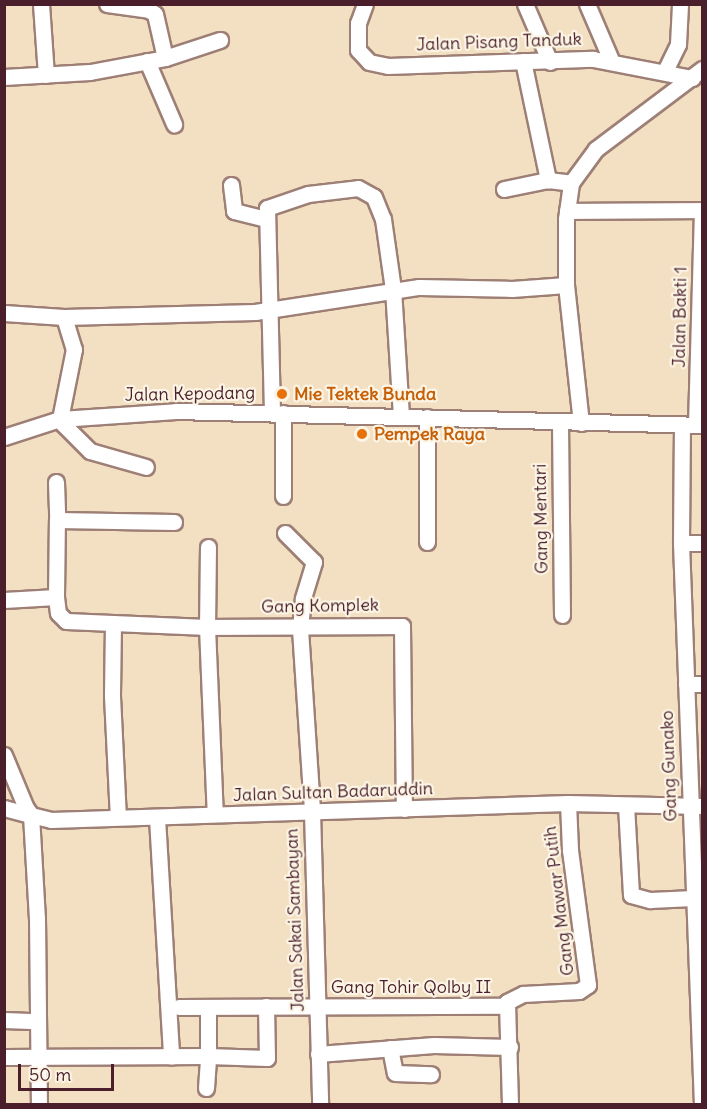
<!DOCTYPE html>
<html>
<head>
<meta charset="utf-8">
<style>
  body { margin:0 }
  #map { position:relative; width:707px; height:1109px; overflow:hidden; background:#f3dfc2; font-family:Delius,sans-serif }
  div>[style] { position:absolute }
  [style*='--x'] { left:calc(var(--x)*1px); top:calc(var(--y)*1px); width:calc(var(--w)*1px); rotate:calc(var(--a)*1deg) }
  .roads { filter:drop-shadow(2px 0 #9e7f76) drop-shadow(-2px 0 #9e7f76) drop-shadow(0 2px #9e7f76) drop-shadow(0 -2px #9e7f76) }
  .minor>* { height:15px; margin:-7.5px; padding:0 7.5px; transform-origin:7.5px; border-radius:7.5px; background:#fff }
  .dots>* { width:16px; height:16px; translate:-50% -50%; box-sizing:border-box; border:3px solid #fcf5e5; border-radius:50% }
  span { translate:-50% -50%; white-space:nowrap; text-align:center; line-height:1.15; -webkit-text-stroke:4.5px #fcf5e5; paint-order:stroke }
  .street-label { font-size:18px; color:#4a1f2b }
  .food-label { font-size:18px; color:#c56008; font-weight:700 }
  .left { translate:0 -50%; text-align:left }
  .frame { position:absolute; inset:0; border:6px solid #4a1f2b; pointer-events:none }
  .scale { position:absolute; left:18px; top:1064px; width:96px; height:27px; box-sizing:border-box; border:3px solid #4a1f2b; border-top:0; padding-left:8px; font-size:18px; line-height:21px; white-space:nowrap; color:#4a1f2b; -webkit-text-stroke:4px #fcf5e5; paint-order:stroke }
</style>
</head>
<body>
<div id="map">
  <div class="roads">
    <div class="minor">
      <div style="--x:41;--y:4;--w:71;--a:86"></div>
      <div style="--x:107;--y:4;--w:42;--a:8.1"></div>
      <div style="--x:149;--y:10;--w:7;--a:34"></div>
      <div style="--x:155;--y:14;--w:45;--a:77.2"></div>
      <div style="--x:365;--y:4;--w:20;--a:110"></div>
      <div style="--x:358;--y:23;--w:27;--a:90"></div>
      <div style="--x:358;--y:50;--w:16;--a:47"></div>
      <div style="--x:369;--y:62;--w:19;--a:12"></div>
      <div style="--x:388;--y:66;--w:205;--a:-2"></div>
      <div style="--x:593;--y:59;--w:101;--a:10.9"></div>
      <div style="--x:525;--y:4;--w:63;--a:66.7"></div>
      <div style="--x:587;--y:4;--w:61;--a:66.8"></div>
      <div style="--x:147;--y:61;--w:69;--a:66.8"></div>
      <div style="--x:523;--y:61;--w:122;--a:78.1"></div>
      <div style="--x:665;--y:71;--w:30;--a:-64"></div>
      <div style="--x:678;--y:44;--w:40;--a:-87.1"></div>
      <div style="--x:4;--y:77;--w:86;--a:-3.3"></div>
      <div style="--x:90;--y:72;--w:76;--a:-10.6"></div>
      <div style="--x:165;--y:58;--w:58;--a:-18.1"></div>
      <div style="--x:231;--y:185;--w:26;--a:83"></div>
      <div style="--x:234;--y:211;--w:33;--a:14"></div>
      <div style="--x:504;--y:189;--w:45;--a:-11.6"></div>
      <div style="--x:548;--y:180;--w:23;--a:7"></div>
      <div style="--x:567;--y:211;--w:135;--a:-0.4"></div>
      <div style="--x:4;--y:313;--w:60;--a:3.8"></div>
      <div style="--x:64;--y:317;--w:191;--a:-1.5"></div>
      <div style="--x:255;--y:312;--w:166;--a:-8.7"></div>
      <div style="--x:419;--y:287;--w:93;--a:1.2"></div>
      <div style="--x:512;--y:289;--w:54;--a:-4.2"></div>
      <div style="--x:64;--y:317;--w:34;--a:73"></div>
      <div style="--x:74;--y:349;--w:71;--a:101.3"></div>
      <div style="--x:60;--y:419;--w:6;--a:59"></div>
      <div style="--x:63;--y:424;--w:38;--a:45"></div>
      <div style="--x:90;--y:451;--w:58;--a:15.9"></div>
      <div style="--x:272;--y:412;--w:204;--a:-91.4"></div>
      <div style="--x:267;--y:208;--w:43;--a:-18.9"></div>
      <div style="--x:308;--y:194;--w:50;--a:-6.8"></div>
      <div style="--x:358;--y:188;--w:18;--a:29"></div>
      <div style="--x:374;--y:197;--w:24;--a:68"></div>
      <div style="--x:383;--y:219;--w:71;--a:81.9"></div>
      <div style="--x:393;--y:289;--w:127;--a:86.4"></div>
      <div style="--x:427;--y:417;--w:125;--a:90"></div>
      <div style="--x:560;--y:423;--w:192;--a:89.4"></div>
      <div style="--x:581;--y:423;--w:139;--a:-96.2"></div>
      <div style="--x:566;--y:285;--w:66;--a:-90"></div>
      <div style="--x:566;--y:219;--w:36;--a:-82"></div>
      <div style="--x:571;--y:183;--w:42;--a:-53.7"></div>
      <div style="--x:596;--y:149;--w:133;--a:-37"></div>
      <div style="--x:682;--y:425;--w:118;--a:90.5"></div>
      <div style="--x:681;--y:543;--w:561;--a:87.86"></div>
      <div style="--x:696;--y:425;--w:215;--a:-88.4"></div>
      <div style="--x:4;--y:437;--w:59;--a:-17.8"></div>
      <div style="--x:60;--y:419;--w:116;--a:-3.9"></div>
      <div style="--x:176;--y:411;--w:526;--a:1.52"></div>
      <div style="--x:56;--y:482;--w:38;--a:88"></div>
      <div style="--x:283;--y:496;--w:83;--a:-90"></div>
      <div style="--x:285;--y:533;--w:41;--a:45"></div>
      <div style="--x:314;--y:562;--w:39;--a:107"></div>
      <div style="--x:303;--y:599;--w:30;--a:96"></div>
      <div style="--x:300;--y:629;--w:182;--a:86.2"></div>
      <div style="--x:312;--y:811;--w:293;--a:88.4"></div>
      <div style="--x:681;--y:543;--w:21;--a:0"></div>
      <div style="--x:208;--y:547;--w:80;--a:90.7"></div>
      <div style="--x:207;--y:627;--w:195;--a:-0.3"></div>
      <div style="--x:402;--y:626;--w:183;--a:89.4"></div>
      <div style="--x:56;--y:597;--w:16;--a:83"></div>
      <div style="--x:58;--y:613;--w:11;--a:45"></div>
      <div style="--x:66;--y:621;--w:141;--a:2.4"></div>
      <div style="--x:207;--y:627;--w:187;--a:87.6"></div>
      <div style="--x:4;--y:600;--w:52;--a:-3.3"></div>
      <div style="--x:56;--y:597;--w:77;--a:-89.3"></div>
      <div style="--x:57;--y:520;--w:117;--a:1"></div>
      <div style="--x:113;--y:623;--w:73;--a:90.8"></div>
      <div style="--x:112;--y:696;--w:121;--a:87.2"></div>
      <div style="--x:686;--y:684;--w:16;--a:0"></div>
      <div style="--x:4;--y:755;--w:57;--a:67.5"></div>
      <div style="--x:26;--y:808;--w:9;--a:54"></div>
      <div style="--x:31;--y:815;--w:21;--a:14"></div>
      <div style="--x:51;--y:820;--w:517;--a:-1.88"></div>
      <div style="--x:568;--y:803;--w:134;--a:1.3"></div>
      <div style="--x:626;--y:805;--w:90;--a:86.8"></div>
      <div style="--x:631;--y:895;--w:20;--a:15"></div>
      <div style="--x:650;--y:900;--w:43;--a:-2.7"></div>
      <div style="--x:4;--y:808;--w:28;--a:15"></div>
      <div style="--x:31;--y:815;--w:103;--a:86.7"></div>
      <div style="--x:37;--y:918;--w:186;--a:89.4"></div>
      <div style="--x:157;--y:818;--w:239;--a:86.6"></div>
      <div style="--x:179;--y:1007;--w:326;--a:-0.2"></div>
      <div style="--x:4;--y:1020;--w:33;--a:2"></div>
      <div style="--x:390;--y:1048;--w:25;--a:79"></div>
      <div style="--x:395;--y:1073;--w:36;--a:2"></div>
      <div style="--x:318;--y:1054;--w:116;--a:-4.4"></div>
      <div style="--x:434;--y:1045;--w:76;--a:1.5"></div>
      <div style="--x:4;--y:1057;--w:204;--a:-0.3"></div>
      <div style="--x:208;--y:1056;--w:48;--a:-90"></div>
      <div style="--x:206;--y:1088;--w:32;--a:-86"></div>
      <div style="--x:208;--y:1056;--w:59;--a:1.9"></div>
      <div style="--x:267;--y:1058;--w:52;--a:-91.1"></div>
      <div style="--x:510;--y:1104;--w:102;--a:-91.7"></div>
      <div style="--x:507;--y:1002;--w:18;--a:-27"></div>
      <div style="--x:523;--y:994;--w:56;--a:-3.1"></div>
      <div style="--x:579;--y:991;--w:11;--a:-34"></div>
      <div style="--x:588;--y:985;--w:136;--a:-97.6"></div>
      <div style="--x:570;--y:850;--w:47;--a:-92.4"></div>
    </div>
  </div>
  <div class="dots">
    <div style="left:282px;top:394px;background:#e8710a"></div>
    <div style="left:362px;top:434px;background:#e8710a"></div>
  </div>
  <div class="street-label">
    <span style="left:499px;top:42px;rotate:-2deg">Jalan Pisang Tanduk</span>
    <span style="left:680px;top:317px;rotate:-89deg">Jalan Bakti 1</span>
    <span style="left:190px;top:394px;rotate:-1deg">Jalan Kepodang</span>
    <span style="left:541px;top:519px;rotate:-91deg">Gang Mentari</span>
    <span style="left:320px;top:606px;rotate:-1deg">Gang Komplek</span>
    <span style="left:669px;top:766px;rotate:-92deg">Gang Gunako</span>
    <span style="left:333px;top:792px;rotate:-2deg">Jalan Sultan Badaruddin</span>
    <span style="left:559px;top:901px;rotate:-97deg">Gang Mawar Putih</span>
    <span style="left:295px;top:920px;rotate:-92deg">Jalan Sakai Sambayan</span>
    <span style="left:411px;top:987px">Gang Tohir Qolby II</span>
  </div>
  <div class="food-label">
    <span class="left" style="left:294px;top:394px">Mie Tektek Bunda</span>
    <span class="left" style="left:374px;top:434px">Pempek Raya</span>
  </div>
  <div class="frame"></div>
  <div class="scale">50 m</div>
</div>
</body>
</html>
